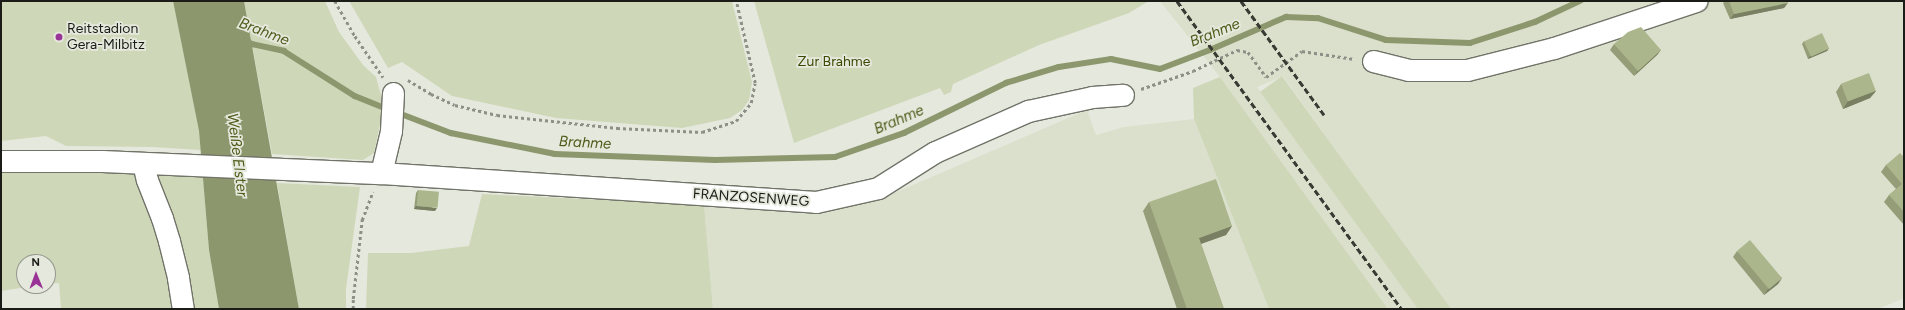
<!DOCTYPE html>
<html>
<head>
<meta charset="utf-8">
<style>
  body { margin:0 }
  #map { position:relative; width:1905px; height:310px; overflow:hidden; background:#e5e8dc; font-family:Figtree,sans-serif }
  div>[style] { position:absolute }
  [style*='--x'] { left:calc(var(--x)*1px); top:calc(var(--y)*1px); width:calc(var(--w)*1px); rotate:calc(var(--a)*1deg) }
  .built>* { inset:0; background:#dbe0cc }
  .green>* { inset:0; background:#cfd7b9; transform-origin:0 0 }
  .water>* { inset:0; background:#8d976e }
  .stream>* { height:5.5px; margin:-2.75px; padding:0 2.75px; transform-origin:2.75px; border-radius:2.75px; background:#8d976e }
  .path>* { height:2.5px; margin-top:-1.25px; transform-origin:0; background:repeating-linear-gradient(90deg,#8e9087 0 3px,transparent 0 6px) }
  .roads { filter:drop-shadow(1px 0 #707368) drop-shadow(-1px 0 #707368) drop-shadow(0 1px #707368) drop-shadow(0 -1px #707368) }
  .minor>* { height:21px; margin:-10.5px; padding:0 10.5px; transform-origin:10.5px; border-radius:10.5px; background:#fff }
  .rail>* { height:3px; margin-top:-1.5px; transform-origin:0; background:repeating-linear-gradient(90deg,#393a34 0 6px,transparent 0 9px) }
  .wall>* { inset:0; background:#949d78 }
  .shaded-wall>* { inset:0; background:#787f62 }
  .building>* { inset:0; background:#acb68c; transform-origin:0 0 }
  .dots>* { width:11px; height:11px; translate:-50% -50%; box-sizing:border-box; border:2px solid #e5e8dc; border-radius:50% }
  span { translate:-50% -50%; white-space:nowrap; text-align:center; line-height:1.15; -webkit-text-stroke:3.5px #e5e8dc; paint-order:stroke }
  .poi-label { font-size:14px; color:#1b1c17 }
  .left { translate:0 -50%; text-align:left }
  .park-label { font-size:14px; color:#3e4900 }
  .street-label { font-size:14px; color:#1b1c17 }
  .water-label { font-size:15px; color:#4f5a19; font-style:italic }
  .frame { position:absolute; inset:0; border:2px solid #1b1c17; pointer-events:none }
  .north { position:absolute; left:16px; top:254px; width:40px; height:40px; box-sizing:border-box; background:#e5e8dc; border:1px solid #94968d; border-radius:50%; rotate:359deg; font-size:11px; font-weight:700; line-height:16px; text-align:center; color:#1b1c17 }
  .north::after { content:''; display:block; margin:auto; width:14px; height:18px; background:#9a3397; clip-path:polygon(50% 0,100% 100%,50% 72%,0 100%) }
</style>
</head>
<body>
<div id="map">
  <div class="built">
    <div style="clip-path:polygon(1160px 1px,1904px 1px,1904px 298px,1878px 309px,1450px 309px,1283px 76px,1257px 87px,1418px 309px,1388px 309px,1220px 77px)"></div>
    <div style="clip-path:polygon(1087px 110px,1096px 135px,1124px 127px,1194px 119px,1269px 309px,713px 309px,704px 205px,808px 212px,885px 197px)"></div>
  </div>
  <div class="green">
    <div style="clip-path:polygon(1px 1px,173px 1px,199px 131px,201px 150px,152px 147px,66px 146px,46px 136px,1px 141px)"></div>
    <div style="clip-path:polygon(244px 1px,325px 1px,339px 32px,363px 65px,376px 77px,382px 99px,381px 120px,374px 153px,363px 160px,272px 154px)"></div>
    <div style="clip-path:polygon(349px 1px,732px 1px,752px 82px,749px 100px,742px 110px,730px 118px,682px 128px,556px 118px,452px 96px,402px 62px,388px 68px)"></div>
    <div style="clip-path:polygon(754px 1px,1149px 1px,1129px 13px,1039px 45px,953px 84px,951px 92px,944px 95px,940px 88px,794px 143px)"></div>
    <div style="left:1282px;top:76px;width:287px;height:27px;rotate:54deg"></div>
    <div style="clip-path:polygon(1220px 77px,1388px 309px,1269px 309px,1194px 119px,1193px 88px)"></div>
    <div style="clip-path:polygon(1px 167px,136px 170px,203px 177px,209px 250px,219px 309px,61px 309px,59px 283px,48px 284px,48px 262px,24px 262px,24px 286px,34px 286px,1px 291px)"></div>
    <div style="clip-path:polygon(277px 183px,360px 187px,346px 289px,346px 309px,299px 309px)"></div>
    <div style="clip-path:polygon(482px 194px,704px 205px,713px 309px,366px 309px,368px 253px,411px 253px,469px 246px)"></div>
  </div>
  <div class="water">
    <div style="clip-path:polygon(173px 1px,244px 1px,299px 309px,219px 309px,209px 250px,199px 131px)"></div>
  </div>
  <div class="stream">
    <div style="--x:246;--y:40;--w:7;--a:34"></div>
    <div style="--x:252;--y:44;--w:33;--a:12"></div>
    <div style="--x:284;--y:51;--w:84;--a:32.4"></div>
    <div style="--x:355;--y:96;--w:35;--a:22"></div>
    <div style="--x:396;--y:112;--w:59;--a:20.9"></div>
    <div style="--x:451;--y:133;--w:106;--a:11.4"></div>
    <div style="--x:555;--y:154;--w:160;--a:2.1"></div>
    <div style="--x:715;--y:160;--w:120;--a:-1.4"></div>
    <div style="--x:835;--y:157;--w:73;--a:-19.2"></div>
    <div style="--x:904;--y:133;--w:114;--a:-26.1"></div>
    <div style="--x:1006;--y:83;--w:55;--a:-16.8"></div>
    <div style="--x:1059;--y:67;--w:53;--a:-8.7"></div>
    <div style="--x:1111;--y:59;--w:50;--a:11.5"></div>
    <div style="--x:1160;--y:69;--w:53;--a:-20.8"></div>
    <div style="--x:1210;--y:50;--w:83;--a:-23.5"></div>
    <div style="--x:1286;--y:17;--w:32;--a:2"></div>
    <div style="--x:1318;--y:18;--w:71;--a:17.9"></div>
    <div style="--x:1386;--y:40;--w:84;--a:2"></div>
    <div style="--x:1470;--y:43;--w:68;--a:-17.9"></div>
    <div style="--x:1535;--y:22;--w:50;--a:-25"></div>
  </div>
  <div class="path">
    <div style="--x:335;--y:1;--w:40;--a:60.3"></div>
    <div style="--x:355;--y:36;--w:50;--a:55.7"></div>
    <div style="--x:408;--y:80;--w:27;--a:31"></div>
    <div style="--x:431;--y:94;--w:26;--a:25"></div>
    <div style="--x:455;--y:105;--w:43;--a:13.4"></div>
    <div style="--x:497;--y:115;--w:121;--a:6.2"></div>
    <div style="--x:617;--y:128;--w:85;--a:2.7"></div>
    <div style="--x:702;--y:132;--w:36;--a:-18"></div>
    <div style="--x:736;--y:121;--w:23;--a:-50"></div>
    <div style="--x:751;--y:103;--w:20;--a:-79"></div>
    <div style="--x:755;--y:83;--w:84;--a:-103"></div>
    <div style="--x:1141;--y:89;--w:55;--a:-19.1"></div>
    <div style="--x:1193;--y:71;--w:49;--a:-25.5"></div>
    <div style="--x:1237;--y:50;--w:11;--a:10"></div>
    <div style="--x:1248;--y:52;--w:31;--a:54"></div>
    <div style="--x:1266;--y:77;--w:44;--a:-35.8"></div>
    <div style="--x:1302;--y:51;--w:53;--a:8.7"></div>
    <div style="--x:353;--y:309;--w:10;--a:-90"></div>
    <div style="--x:353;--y:299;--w:80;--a:-83.5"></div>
    <div style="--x:362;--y:220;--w:30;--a:-69"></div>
  </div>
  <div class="roads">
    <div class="minor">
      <div style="--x:1373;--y:61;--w:36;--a:14"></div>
      <div style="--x:1408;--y:70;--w:59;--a:0"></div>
      <div style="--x:1467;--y:70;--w:90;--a:-14.2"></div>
      <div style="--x:1554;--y:48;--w:150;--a:-18.3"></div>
      <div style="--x:1;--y:161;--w:101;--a:0"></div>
      <div style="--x:102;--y:161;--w:279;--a:2.5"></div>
      <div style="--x:381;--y:173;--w:436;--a:3.8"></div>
      <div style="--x:816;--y:202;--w:64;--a:-12.7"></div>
      <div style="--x:878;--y:188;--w:67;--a:-32.3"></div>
      <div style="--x:935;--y:152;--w:102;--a:-23.8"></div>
      <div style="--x:1028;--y:111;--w:66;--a:-12.3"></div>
      <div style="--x:1092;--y:97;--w:31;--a:-4"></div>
      <div style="--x:143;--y:163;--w:17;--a:77"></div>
      <div style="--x:147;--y:180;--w:41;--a:68.5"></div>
      <div style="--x:162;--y:218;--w:24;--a:73"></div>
      <div style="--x:169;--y:241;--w:38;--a:76"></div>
      <div style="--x:178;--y:278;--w:31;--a:81"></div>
      <div style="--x:381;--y:173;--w:43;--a:-76.6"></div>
      <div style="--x:391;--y:131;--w:38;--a:-87"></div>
    </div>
  </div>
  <div class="rail">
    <div style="--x:1177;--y:1;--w:381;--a:53.9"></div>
    <div style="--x:1241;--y:1;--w:141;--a:53.9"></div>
  </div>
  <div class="wall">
    <div style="clip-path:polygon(1725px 1px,1788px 1px,1784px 8px,1730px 19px,1723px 3px)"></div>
    <div style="clip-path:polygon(1804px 41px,1829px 48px,1827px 51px,1808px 59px,1802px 44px)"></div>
    <div style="clip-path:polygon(1614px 44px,1661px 50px,1657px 55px,1634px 76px,1610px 50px)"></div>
    <div style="clip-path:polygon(1841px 84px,1876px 91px,1870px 98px,1843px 109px,1836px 92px)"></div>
    <div style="clip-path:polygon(1904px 157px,1904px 225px,1884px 202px,1889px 195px,1896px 189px,1881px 172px,1886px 165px)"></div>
    <div style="clip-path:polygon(418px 190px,435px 211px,414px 209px,416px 193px)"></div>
    <div style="clip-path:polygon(1149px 202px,1232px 226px,1226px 235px,1201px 244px,1224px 309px,1177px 309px,1143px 211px)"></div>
    <div style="clip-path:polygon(1737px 251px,1782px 278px,1778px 284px,1764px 295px,1733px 257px)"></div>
  </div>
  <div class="shaded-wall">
    <div style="clip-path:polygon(1788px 3px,1784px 8px,1730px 19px,1734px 14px)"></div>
    <div style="clip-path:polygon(1829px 48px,1827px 51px,1808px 59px,1810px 56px)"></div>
    <div style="clip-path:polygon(1661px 50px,1657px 55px,1634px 76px,1638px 71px)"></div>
    <div style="clip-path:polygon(1876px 91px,1870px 98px,1843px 109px,1848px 101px)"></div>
    <div style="clip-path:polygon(416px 206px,437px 208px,435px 211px,414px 209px)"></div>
    <div style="clip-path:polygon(1232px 226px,1226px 235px,1192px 247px,1199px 238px)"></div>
    <div style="clip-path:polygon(1782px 278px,1778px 284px,1764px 295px,1768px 289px)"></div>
  </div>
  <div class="building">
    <div style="clip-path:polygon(1729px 1px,1788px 1px,1788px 3px,1734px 14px)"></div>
    <div style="clip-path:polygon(1641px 27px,1661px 50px,1638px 71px,1614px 44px,1628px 32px)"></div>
    <div style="left:1822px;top:33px;width:17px;height:20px;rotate:65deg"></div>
    <div style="left:1869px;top:73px;width:19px;height:30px;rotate:69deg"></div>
    <div style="clip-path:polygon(1900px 153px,1904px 157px,1904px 212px,1889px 195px,1902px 184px,1886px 165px)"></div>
    <div style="clip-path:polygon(1216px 179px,1232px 226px,1199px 238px,1224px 309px,1187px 309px,1149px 202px)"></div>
    <div style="left:418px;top:190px;width:21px;height:16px;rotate:5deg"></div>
    <div style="left:1750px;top:240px;width:50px;height:17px;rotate:50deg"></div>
  </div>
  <div class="dots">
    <div style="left:59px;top:37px;background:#9a3397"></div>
  </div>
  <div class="poi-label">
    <span class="left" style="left:67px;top:37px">Reitstadion<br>Gera-Milbitz</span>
  </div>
  <div class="park-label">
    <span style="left:834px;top:62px">Zur Brahme</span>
  </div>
  <div class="street-label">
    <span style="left:751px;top:198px;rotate:4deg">FRANZOSENWEG</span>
  </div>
  <div class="water-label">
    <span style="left:264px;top:32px;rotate:21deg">Brahme</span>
    <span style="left:1215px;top:33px;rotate:-22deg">Brahme</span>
    <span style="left:899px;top:120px;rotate:-23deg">Brahme</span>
    <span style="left:585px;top:143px;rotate:3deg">Brahme</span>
    <span style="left:237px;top:155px;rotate:83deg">Weiße Elster</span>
  </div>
  <div class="frame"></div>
  <div class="north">N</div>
</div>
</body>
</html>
